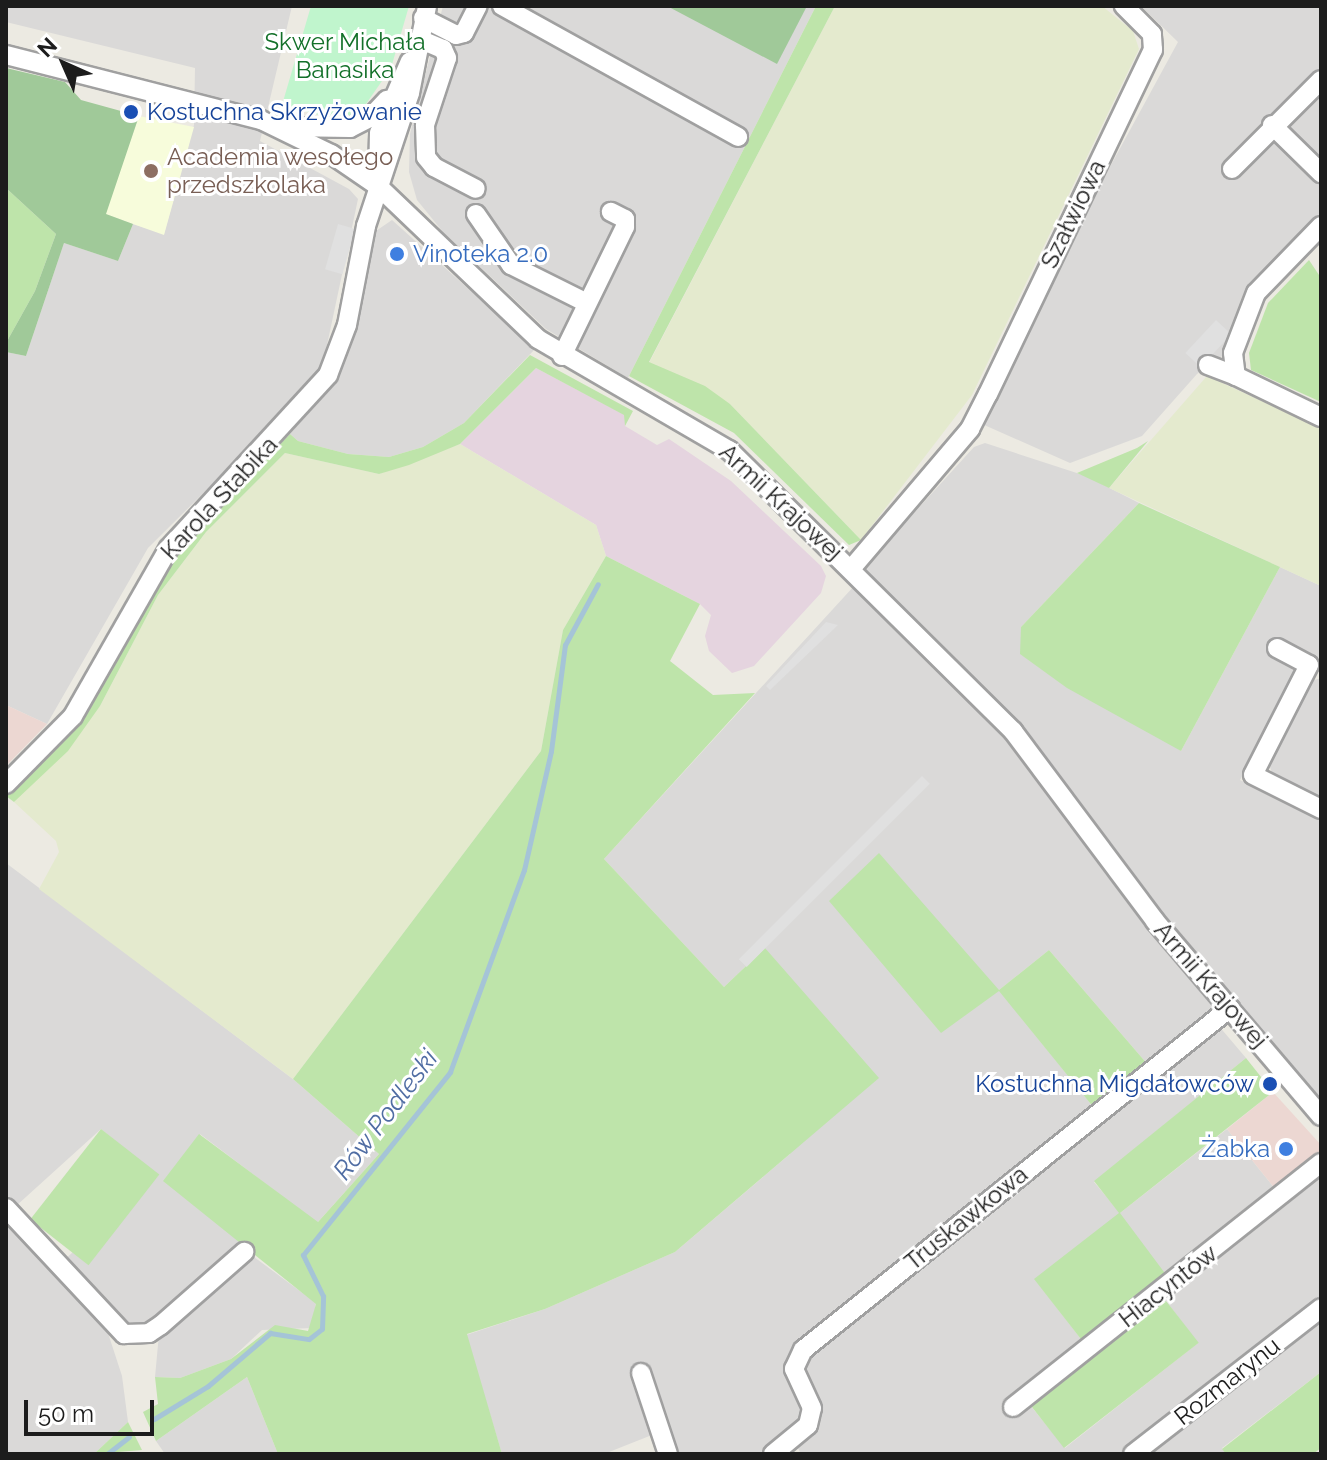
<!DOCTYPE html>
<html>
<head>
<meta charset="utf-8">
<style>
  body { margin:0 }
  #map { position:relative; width:1327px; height:1460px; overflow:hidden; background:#eceae2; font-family:Raleway,sans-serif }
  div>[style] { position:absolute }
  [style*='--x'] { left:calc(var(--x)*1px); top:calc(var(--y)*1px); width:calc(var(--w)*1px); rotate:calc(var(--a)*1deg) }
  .residential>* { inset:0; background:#dad9d8 }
  .commercial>* { inset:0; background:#ecd7d2 }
  .industrial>* { inset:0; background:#e5d4df }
  .education>* { inset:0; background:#f7fcdb }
  .farmland>* { inset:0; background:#e4eace }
  .grass>* { inset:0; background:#bee4aa; transform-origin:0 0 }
  .forest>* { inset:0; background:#a0c999 }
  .park>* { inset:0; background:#c0f5cd }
  .parking>* { inset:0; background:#e0e0e0; transform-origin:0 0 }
  .stream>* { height:5px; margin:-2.5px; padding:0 2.5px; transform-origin:2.5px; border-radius:2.5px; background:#a5c4d7 }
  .roads { filter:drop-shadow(2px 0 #a0a0a0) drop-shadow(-2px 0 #a0a0a0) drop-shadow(0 2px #a0a0a0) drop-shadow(0 -2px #a0a0a0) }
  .minor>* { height:18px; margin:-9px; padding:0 9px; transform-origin:9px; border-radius:9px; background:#fff }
  .dots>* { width:22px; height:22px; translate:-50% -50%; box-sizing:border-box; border:4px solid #fff; border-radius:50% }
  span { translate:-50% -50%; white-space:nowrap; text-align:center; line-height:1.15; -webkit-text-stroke:6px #fff; paint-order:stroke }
  .park-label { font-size:24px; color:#137029 }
  .transit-label { font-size:24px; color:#164399 }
  .left { translate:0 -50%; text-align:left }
  .right { translate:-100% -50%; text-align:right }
  .education-label { font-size:24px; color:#785e54 }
  .street-label { font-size:24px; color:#1c1c1c }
  .shop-label { font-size:24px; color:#366cbe }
  .water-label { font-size:26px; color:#506da3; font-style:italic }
  .frame { position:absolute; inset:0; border:8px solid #1c1c1c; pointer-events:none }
  .north { position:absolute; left:24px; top:24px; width:80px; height:80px; -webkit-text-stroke:6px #fff; paint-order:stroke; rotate:315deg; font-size:22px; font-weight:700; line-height:32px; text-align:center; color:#1c1c1c }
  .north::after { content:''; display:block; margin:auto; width:28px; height:36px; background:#1c1c1c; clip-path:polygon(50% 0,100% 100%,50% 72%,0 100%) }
  .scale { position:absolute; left:24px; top:1400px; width:130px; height:36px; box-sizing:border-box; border:4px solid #1c1c1c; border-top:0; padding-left:10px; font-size:24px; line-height:28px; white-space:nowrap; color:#1c1c1c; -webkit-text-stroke:6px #fff; paint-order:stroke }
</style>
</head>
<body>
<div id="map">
  <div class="residential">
    <div style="clip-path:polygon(6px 6px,292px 6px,260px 141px,349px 189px,358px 199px,323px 364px,302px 395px,148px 548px,47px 724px,6px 705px,6px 352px,26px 356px,64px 243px,118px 261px,133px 224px,164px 234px,194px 125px,195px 68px,6px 22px)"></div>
    <div style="clip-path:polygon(443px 6px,816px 6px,628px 378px,546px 329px,443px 232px,417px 200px,409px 172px,410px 134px)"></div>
    <div style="clip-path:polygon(1141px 6px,1321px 6px,1321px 217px,1247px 291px,1225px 354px,1197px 374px,1142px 436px,1070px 463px,982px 424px,1057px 264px,1178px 42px)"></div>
    <div style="clip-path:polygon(392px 220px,535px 349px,464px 423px,423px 447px,389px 457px,348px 454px,298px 441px,290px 434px,334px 381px,347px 352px,373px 233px)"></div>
    <div style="clip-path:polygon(985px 443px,1086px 476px,1139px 503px,1021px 627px,1181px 751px,1280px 567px,1321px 586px,1321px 659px,1276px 639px,1270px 651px,1290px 661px,1295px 677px,1240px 780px,1321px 820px,1321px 1104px,1165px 919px,1027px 732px,863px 569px,974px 447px)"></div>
    <div style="clip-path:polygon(855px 585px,1030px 764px,1135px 908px,1216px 1006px,1215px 1013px,1149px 1066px,1049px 950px,999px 990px,1094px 1108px,802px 1362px,1218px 1025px,1246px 1058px,1094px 1182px,1120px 1213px,1227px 1129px,1276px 1190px,1167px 1276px,1035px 1279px,1084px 1343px,1021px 1394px,1065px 1448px,1198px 1343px,1163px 1297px,1321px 1168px,1321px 1372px,1222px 1448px,1226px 1454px,801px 1454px,796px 1444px,781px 1454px,665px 1454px,657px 1433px,604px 1454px,502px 1454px,466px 1335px,545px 1309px,675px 1252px,790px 1154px,764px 949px,724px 987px,604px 859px)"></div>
    <div style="clip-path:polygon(1321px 678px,1321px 802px,1274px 779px,1269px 764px,1311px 681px)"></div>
    <div style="clip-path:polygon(6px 863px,293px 1079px,379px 1154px,317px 1223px,200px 1134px,242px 1247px,150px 1325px,118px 1323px,63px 1261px,158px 1176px,101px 1129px,16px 1206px,6px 1195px)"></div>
    <div style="clip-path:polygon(6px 1216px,108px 1333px,122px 1376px,128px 1422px,94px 1454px,6px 1454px)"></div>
    <div style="clip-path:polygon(250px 1254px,316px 1303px,312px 1328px,262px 1330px,231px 1359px,180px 1378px,155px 1377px,159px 1334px)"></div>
    <div style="clip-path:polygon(247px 1377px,278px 1454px,165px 1454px,156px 1441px)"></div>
  </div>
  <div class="commercial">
    <div style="clip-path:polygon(6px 705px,47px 724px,6px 766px)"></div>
    <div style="clip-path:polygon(1273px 1092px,1321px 1145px,1321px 1152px,1276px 1190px,1227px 1129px)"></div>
  </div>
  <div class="industrial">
    <div style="clip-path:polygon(536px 368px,625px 415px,625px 426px,657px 445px,669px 439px,731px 481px,821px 566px,826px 576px,821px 593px,754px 666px,732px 673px,709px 651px,705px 636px,711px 615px,700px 604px,606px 556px,596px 525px,460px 444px)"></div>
  </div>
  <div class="education">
    <div style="clip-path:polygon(139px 116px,194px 127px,164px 235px,105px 214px)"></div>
  </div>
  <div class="farmland">
    <div style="clip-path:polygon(835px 6px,1102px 6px,1133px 31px,1139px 49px,972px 395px,861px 540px,730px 404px,649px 363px)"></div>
    <div style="clip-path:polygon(1207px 376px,1321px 428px,1321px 586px,1109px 488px)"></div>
    <div style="clip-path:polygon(460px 444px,596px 525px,606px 556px,563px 630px,541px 751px,293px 1079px,39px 889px,59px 852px,56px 841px,14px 802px,100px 706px,158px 595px,206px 532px,285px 453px,379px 474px)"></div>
  </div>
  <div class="grass">
    <div style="clip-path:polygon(816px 6px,835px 6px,649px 362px,705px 386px,730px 404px,861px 540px,849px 545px,734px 433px,629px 376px)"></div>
    <div style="clip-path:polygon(6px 188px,56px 234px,35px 291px,6px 343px)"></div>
    <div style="clip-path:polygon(1309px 260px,1321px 278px,1321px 402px,1251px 370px,1249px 353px,1268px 303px)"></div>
    <div style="clip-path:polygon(530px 355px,633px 411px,625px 426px,624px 415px,536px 368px,460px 444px,409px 465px,379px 474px,285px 453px,206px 532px,158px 595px,100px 706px,68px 751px,14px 802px,6px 796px,73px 731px,158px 581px,184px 544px,290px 434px,298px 441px,348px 454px,389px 457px,423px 447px,464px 423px)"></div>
    <div style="clip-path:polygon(1148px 441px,1109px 488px,1077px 473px,1137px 448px)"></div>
    <div style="clip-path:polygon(1139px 503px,1280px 567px,1181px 751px,1067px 688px,1020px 654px,1021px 627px)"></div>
    <div style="clip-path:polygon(606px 556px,700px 604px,670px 661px,713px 695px,755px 693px,604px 859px,724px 987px,765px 948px,879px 1078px,675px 1252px,545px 1309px,467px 1334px,502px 1454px,278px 1454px,247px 1377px,156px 1441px,143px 1412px,158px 1404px,155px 1377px,180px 1378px,231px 1359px,275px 1325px,308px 1331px,316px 1304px,163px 1181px,199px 1134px,318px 1222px,379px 1154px,293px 1079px,541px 751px,563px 630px)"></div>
    <div style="clip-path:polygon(879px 853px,999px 990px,1049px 950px,1149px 1066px,1094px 1108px,999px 991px,941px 1033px,829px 901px)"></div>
    <div style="clip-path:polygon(1246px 1058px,1273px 1092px,1120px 1213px,1167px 1276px,1084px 1343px,1034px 1279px,1119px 1213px,1094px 1181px)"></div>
    <div style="left:101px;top:1129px;width:74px;height:115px;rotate:38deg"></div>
    <div style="left:1163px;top:1297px;width:58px;height:171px;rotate:52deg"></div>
    <div style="clip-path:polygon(1321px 1372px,1321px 1448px,1313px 1454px,1226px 1454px,1222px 1449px)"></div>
    <div style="clip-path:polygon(128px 1422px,142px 1450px,94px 1454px)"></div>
  </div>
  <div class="forest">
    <div style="clip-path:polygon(667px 6px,807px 6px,777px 64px)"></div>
    <div style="clip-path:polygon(6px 68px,65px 82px,81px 100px,139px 116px,106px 214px,133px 224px,118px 261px,64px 243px,26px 356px,6px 352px,6px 343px,35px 291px,56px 234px,6px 188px)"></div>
  </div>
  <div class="park">
    <div style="clip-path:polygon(311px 6px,409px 6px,391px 68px,359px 114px,338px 120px,282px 105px)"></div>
  </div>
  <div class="parking">
    <div style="left:338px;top:224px;width:18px;height:47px;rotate:16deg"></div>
    <div style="left:1216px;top:320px;width:21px;height:45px;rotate:43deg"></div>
    <div style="clip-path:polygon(826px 622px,838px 625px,770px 690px,766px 686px)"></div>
    <div style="left:922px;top:776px;width:11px;height:259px;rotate:45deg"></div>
  </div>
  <div class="stream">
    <div style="--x:154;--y:1419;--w:63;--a:-31.4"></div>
    <div style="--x:208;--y:1386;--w:82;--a:-40.5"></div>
    <div style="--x:270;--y:1333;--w:39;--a:9"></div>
    <div style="--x:309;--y:1339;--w:16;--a:-38"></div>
    <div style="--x:322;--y:1329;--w:33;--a:-88"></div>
    <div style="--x:323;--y:1296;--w:46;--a:-116"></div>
    <div style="--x:303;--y:1255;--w:235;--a:-51.2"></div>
    <div style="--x:450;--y:1072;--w:215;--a:-69.9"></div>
    <div style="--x:524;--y:870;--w:122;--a:-77.2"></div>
    <div style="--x:551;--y:751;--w:107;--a:-82.5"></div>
    <div style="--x:565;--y:645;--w:69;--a:-61.6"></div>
    <div style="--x:107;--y:1454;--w:28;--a:-38"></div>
  </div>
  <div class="roads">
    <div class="minor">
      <div style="--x:502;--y:6;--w:270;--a:29"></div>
      <div style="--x:423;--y:18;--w:37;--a:27"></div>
      <div style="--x:456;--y:35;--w:8;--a:-14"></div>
      <div style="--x:464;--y:33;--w:30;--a:-63"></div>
      <div style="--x:419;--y:39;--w:26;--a:23"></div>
      <div style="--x:443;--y:49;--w:10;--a:66"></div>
      <div style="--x:447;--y:58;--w:71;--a:108.2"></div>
      <div style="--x:425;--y:125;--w:32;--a:88"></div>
      <div style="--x:426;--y:157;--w:13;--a:51"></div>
      <div style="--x:434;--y:167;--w:47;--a:27.6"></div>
      <div style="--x:6;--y:55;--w:263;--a:14.3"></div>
      <div style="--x:261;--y:120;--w:78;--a:25.9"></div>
      <div style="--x:331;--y:154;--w:58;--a:34.5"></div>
      <div style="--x:379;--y:187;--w:220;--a:43.7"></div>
      <div style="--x:538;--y:339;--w:221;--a:30.2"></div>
      <div style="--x:729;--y:450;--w:400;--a:44.7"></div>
      <div style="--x:1013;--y:731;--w:237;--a:53.2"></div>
      <div style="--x:1155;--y:921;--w:256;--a:49.6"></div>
      <div style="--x:1272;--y:125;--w:69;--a:44.4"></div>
      <div style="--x:287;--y:127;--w:63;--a:0.9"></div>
      <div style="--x:350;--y:128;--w:22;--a:-27"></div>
      <div style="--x:370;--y:118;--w:25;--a:-47"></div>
      <div style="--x:1232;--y:169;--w:126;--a:-45"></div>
      <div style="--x:378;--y:181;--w:48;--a:-88.8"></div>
      <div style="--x:379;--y:133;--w:78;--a:-66.7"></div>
      <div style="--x:476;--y:214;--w:62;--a:55.5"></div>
      <div style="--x:511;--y:265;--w:83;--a:26.6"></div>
      <div style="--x:1321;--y:226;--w:93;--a:134.1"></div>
      <div style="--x:1256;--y:293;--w:64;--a:111"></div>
      <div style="--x:1233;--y:353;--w:23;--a:83"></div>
      <div style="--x:1236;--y:376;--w:94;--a:25.8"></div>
      <div style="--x:562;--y:356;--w:144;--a:-64"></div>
      <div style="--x:625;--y:227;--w:8;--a:-90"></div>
      <div style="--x:625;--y:219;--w:16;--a:-153"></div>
      <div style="--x:1208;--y:365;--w:30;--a:21"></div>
      <div style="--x:851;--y:569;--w:184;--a:-49.6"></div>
      <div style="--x:970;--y:429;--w:39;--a:-63"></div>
      <div style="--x:988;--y:394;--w:382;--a:-64.4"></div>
      <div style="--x:1153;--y:50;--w:16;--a:-94"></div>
      <div style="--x:1152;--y:34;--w:40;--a:-135"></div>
      <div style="--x:1277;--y:648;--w:36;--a:28"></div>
      <div style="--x:1309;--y:665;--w:123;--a:117"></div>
      <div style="--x:1253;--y:775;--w:76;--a:26.6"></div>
      <div style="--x:6;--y:784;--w:95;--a:-45.4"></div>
      <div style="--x:73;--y:716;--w:193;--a:-60.3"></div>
      <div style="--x:169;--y:548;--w:235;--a:-47.4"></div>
      <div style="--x:328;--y:375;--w:53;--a:-69.2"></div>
      <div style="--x:347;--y:325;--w:101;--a:-79.1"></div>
      <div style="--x:366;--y:226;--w:140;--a:-71.7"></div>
      <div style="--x:410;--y:93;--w:89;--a:-78.9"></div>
      <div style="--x:6;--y:1208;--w:173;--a:46.9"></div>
      <div style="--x:124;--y:1334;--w:25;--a:-2"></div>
      <div style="--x:149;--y:1333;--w:14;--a:-34"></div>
      <div style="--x:161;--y:1325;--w:111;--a:-41.3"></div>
      <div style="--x:641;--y:1373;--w:85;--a:71.6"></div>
      <div style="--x:1013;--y:1407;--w:393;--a:-38.4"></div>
      <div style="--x:773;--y:1454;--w:45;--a:-39.6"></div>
      <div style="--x:808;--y:1425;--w:17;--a:-77"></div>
      <div style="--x:812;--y:1408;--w:43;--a:-114.8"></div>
      <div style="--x:794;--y:1369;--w:21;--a:-65"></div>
      <div style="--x:803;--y:1350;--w:547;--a:-38.69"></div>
      <div style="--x:1133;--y:1454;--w:238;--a:-37.8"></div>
    </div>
  </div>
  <div class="dots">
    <div style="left:131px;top:112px;background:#1a4fb4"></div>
    <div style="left:151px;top:171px;background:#8d6e63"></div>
    <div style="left:397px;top:254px;background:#3f7fe0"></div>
    <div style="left:1270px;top:1084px;background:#1a4fb4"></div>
    <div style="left:1286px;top:1149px;background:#3f7fe0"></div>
  </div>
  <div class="park-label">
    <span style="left:345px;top:56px">Skwer Michała<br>Banasika</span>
  </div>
  <div class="transit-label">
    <span class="left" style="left:147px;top:112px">Kostuchna Skrzyżowanie</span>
    <span class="right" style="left:1254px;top:1084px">Kostuchna Migdałowców</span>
  </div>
  <div class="education-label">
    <span class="left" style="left:167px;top:171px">Academia wesołego<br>przedszkolaka</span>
  </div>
  <div class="street-label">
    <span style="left:1073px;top:214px;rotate:-64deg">Szałwiowa</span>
    <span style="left:219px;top:498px;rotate:-47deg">Karola Stabika</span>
    <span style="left:781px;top:502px;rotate:43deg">Armii Krajowej</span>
    <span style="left:1211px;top:985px;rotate:49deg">Armii Krajowej</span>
    <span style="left:966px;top:1218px;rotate:-39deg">Truskawkowa</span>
    <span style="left:1168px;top:1286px;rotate:-38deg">Hiacyntów</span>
    <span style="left:1227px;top:1381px;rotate:-38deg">Rozmarynu</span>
  </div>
  <div class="shop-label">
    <span class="left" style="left:413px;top:254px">Vinoteka 2.0</span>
    <span class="right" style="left:1270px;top:1149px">Żabka</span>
  </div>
  <div class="water-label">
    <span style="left:386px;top:1115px;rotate:-53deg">Rów Podleski</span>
  </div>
  <div class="frame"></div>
  <div class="north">N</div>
  <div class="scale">50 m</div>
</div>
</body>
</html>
